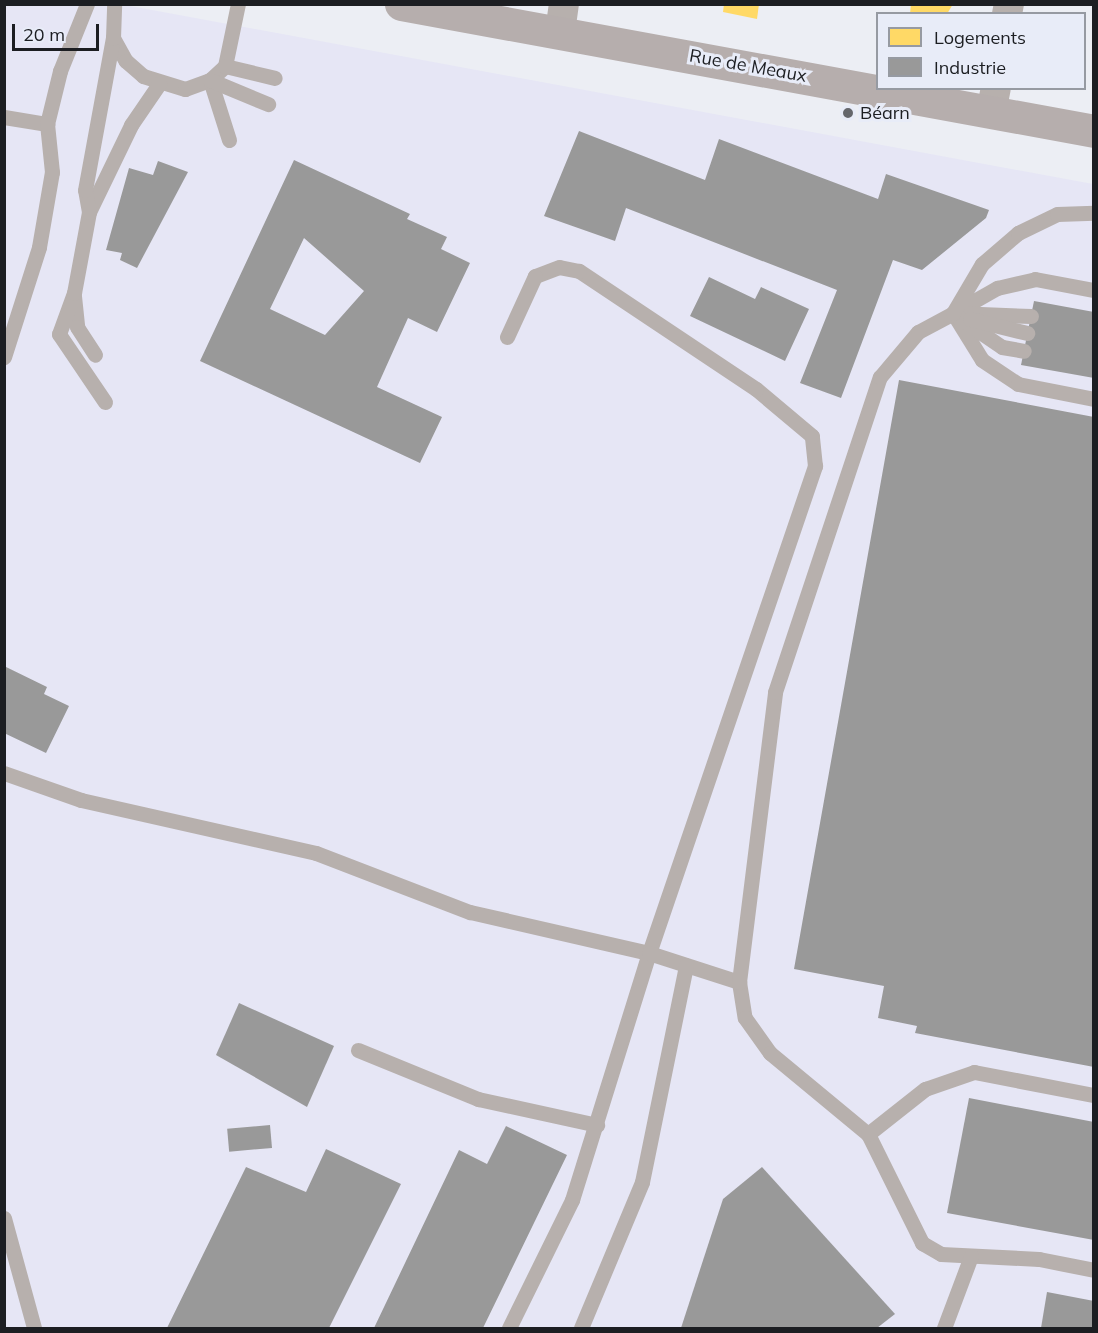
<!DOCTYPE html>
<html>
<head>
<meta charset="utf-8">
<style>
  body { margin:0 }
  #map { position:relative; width:1098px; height:1333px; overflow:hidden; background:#eceef4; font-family:Mulish,sans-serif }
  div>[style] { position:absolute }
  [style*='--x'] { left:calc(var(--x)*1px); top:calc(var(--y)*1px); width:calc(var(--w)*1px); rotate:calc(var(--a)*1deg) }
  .industrial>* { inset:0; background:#e6e6f5 }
  .homes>* { inset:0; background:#ffd966 }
  .industry>* { inset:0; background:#999; transform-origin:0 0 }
  .service>* { height:15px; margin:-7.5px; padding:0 7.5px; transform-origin:7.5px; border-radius:7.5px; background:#b7b0ad }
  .minor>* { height:30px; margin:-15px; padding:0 15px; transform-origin:15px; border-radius:15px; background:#b7b0ad }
  .secondary>* { height:33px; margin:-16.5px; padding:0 16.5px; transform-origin:16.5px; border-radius:16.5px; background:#b6aead }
  .dots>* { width:16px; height:16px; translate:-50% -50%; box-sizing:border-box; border:3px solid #e8ecf8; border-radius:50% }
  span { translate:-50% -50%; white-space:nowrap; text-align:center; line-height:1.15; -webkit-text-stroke:6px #e8ecf8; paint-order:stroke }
  .street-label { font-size:18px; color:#1c1e22 }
  .poi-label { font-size:18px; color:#1c1e22 }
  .left { translate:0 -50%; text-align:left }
  .frame { position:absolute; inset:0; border:6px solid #1c1e22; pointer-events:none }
  .legend { position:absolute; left:876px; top:12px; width:210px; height:78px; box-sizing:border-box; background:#e8ecf8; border:2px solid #969aa2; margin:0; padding:8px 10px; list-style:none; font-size:18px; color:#1c1e22 }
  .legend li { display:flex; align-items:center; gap:12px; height:30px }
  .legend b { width:30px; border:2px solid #969aa2 }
  .scale { position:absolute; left:12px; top:24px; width:87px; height:27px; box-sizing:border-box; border:3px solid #1c1e22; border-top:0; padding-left:8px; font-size:18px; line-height:21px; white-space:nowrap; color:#1c1e22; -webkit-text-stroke:4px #e8ecf8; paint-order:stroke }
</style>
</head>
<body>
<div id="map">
  <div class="industrial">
    <div style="clip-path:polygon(5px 5px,125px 5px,1093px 184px,1093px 1328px,5px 1328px)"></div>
  </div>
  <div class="homes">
    <div style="clip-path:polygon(724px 4px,759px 4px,757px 19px,723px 12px)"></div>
    <div style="clip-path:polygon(911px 4px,953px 4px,947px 14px,910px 14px)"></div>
  </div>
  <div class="industry">
    <div style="clip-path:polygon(579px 131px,705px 180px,719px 139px,878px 199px,886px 174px,989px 210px,986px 218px,922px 270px,893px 260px,841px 398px,800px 383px,837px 290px,626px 208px,615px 241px,544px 216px)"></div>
    <div style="clip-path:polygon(evenodd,294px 160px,410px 214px,407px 219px,447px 237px,441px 249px,470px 263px,437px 332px,408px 318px,377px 387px,442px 417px,420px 463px,200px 361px,294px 160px,304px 238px,364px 291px,325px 335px,270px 309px,304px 238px)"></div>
    <div style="clip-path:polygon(158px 161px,188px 172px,137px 268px,120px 260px,122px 253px,106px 250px,129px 168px,153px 175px)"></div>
    <div style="clip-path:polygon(709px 277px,755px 299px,761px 287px,809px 309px,785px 361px,690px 316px)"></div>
    <div style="clip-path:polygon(1034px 301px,1094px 312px,1094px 378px,1021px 365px)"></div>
    <div style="clip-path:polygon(899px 380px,1094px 417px,1094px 1067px,915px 1033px,917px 1026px,878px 1018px,884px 986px,794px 969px)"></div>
    <div style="clip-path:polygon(4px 666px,47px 687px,44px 694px,69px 706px,46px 753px,4px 733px)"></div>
    <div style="clip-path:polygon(239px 1003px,334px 1046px,307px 1107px,216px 1055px)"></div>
    <div style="clip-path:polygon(969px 1098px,1094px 1122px,1094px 1240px,947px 1213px)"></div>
    <div style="left:270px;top:1125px;width:23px;height:43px;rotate:85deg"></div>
    <div style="clip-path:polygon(506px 1126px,567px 1155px,483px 1328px,374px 1328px,459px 1150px,487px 1164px)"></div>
    <div style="clip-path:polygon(326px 1149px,401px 1184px,329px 1328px,167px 1328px,246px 1167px,306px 1192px)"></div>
    <div style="clip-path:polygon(762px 1167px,895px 1314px,877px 1328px,681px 1328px,723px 1199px)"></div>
    <div style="clip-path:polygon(1047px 1292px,1094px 1301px,1094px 1328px,1041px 1328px)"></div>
  </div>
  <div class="service">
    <div style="--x:113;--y:38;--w:26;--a:61"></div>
    <div style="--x:126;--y:61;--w:23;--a:41"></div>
    <div style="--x:143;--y:76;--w:44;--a:17.2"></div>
    <div style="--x:185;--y:89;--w:27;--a:-20"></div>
    <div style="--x:210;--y:80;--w:21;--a:-43"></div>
    <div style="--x:225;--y:66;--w:63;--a:-78.2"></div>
    <div style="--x:225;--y:66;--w:51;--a:13.5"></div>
    <div style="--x:210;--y:80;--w:63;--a:72.4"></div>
    <div style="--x:210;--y:80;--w:63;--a:22.5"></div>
    <div style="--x:4;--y:117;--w:44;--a:9.2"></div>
    <div style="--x:89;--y:212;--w:97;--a:-64.2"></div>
    <div style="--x:131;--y:125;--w:50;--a:-55.7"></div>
    <div style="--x:74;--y:296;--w:31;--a:84"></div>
    <div style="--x:77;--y:327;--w:33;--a:57"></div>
    <div style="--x:953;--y:313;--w:55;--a:58.3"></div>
    <div style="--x:982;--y:360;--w:43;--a:33.7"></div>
    <div style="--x:1018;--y:384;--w:77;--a:11.2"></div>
    <div style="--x:953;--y:313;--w:51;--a:-29.6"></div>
    <div style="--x:997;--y:288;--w:39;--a:-13"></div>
    <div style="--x:1035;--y:279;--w:60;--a:10.6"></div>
    <div style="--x:956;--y:313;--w:75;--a:2.3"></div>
    <div style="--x:958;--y:317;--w:53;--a:34.3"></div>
    <div style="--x:1002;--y:347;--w:22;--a:10"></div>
    <div style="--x:970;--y:319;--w:59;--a:13.8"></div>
    <div style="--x:4;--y:357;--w:115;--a:-72.3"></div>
    <div style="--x:39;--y:247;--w:76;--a:-80.2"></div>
    <div style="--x:52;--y:172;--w:48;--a:-95.9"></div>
    <div style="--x:47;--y:124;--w:55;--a:-76.2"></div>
    <div style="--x:60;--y:71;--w:72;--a:-68.1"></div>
    <div style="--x:105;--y:402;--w:82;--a:-124.1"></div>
    <div style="--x:59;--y:334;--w:44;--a:-69.9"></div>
    <div style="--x:74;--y:293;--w:82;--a:-79.5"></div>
    <div style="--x:89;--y:212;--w:22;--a:-100"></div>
    <div style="--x:85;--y:190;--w:155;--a:-79.6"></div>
    <div style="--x:113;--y:38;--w:34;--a:-88"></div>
    <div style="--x:4;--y:773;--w:82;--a:19.3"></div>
    <div style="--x:81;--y:800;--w:241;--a:12.7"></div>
    <div style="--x:316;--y:853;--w:165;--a:21"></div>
    <div style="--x:470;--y:912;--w:184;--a:12.9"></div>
    <div style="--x:649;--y:953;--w:515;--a:-71.18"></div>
    <div style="--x:815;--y:466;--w:30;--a:-96"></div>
    <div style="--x:812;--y:436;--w:73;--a:-140"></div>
    <div style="--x:756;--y:389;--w:213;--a:-146.3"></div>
    <div style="--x:579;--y:271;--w:20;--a:-169"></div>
    <div style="--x:559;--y:267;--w:26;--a:159"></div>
    <div style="--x:535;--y:276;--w:67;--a:114.7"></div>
    <div style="--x:739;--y:982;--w:36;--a:81"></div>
    <div style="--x:745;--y:1018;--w:43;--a:54.5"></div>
    <div style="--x:770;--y:1053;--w:127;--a:39.6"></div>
    <div style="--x:868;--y:1134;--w:122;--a:63.6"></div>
    <div style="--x:922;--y:1243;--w:22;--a:30"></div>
    <div style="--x:941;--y:1254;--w:98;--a:2.9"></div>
    <div style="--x:1039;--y:1259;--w:56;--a:11.3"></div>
    <div style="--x:358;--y:1050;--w:130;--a:22.2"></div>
    <div style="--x:478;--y:1099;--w:122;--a:12.3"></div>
    <div style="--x:868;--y:1134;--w:73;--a:-38.3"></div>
    <div style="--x:925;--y:1089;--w:52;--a:-19.1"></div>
    <div style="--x:974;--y:1072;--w:122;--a:10.9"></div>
    <div style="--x:4;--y:1218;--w:114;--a:74.7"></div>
    <div style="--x:509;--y:1328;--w:143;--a:-63.8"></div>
    <div style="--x:572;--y:1200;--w:259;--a:-72.7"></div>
    <div style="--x:649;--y:953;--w:95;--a:17.9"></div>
    <div style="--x:739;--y:982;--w:292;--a:-82.9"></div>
    <div style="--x:775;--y:692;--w:332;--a:-71.6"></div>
    <div style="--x:880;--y:377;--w:59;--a:-49.8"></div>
    <div style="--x:918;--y:332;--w:40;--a:-28"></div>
    <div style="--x:953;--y:313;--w:57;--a:-59.4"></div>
    <div style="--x:982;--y:264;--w:48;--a:-40.7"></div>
    <div style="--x:1018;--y:233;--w:43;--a:-26"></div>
    <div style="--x:1057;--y:214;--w:37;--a:-2"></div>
    <div style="--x:581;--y:1328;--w:158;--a:-67.3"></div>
    <div style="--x:642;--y:1182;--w:221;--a:-78.5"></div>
    <div style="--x:944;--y:1328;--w:77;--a:-69.4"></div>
  </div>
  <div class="minor">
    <div style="--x:1007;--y:14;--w:10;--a:-79"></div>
    <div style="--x:560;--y:32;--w:28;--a:-82"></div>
    <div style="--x:991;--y:113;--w:25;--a:-79"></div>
  </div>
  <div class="secondary">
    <div style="--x:401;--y:4;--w:705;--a:10.38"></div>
  </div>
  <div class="dots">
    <div style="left:848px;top:113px;background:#65676c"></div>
  </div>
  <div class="street-label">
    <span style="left:748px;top:66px;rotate:10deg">Rue de Meaux</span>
  </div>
  <div class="poi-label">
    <span class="left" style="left:860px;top:113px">Béarn</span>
  </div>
  <div class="frame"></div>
  <ul class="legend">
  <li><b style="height:16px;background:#ffd966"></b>Logements</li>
  <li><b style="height:16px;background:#999"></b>Industrie</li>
  </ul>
  <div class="scale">20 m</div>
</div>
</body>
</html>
